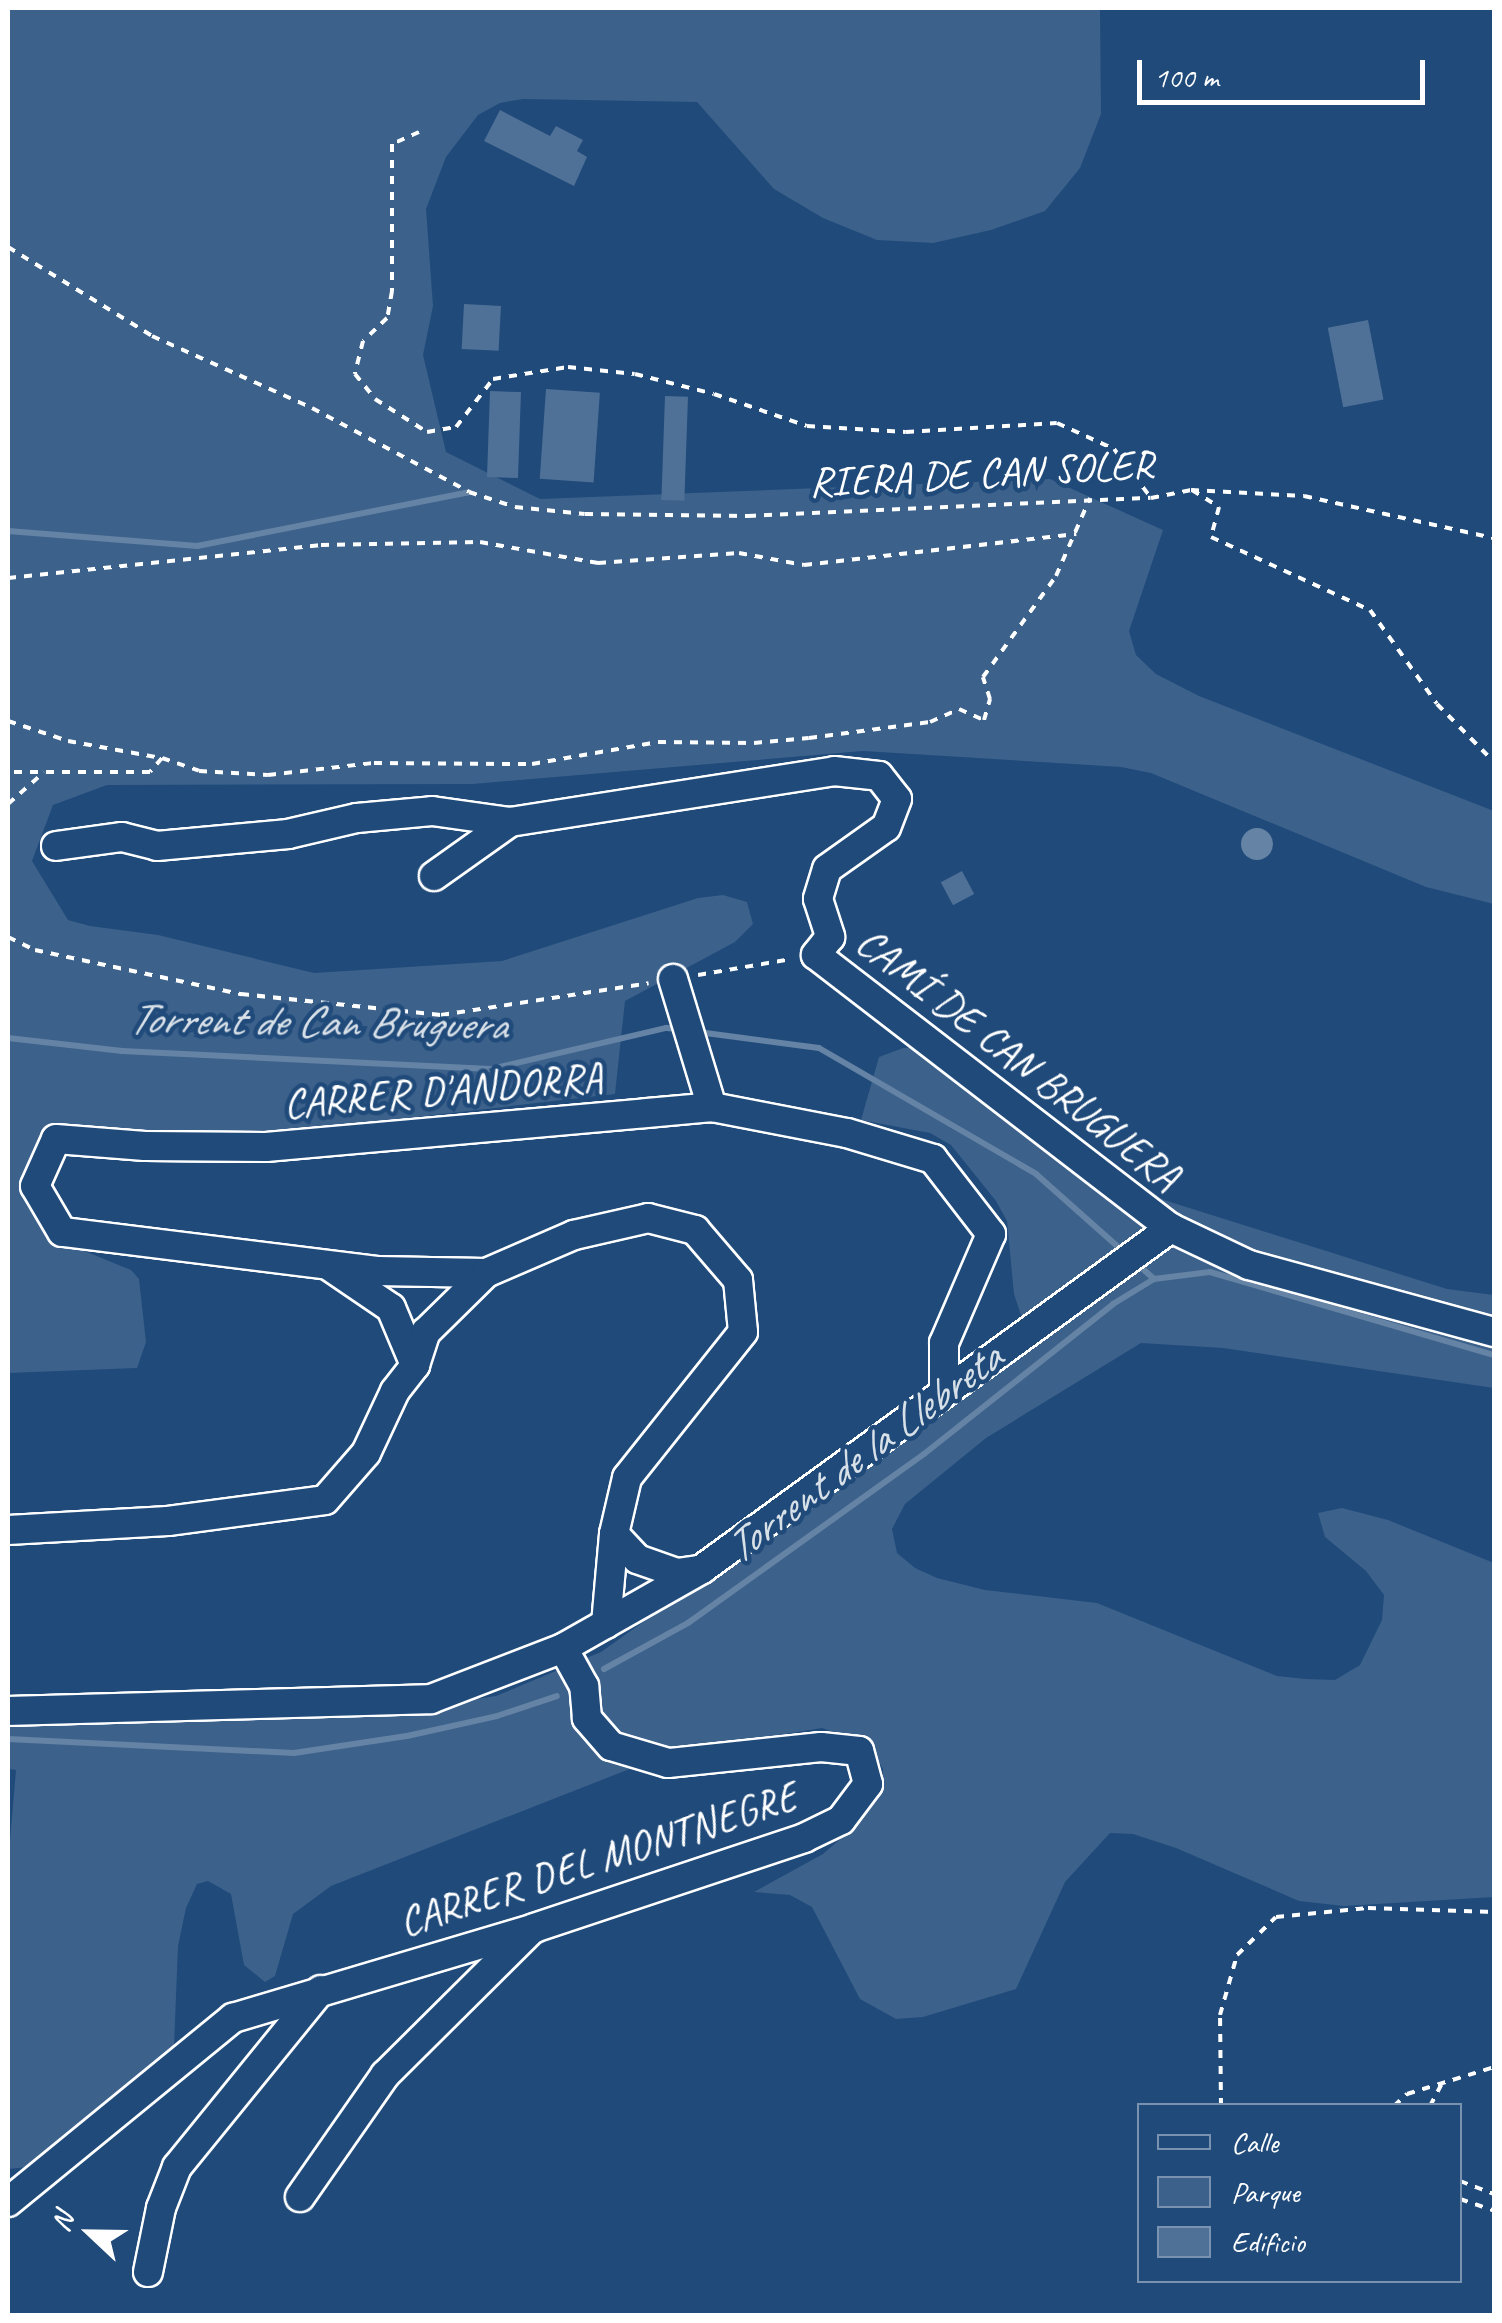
<!DOCTYPE html>
<html>
<head>
<meta charset="utf-8">
<style>
  body { margin:0 }
  #map { position:relative; width:1502px; height:2323px; overflow:hidden; background:#1f4a7a; font-family:Caveat,sans-serif }
  div>[style] { position:absolute }
  [style*='--x'] { left:calc(var(--x)*1px); top:calc(var(--y)*1px); width:calc(var(--w)*1px); rotate:calc(var(--a)*1deg) }
  .green>* { inset:0; background:#3c618b }
  .water>* { inset:0; background:#6583a4 }
  .round { border-radius:50% }
  .stream>* { height:6px; margin:-3px; padding:0 3px; transform-origin:3px; border-radius:3px; background:#6583a4 }
  .building>* { inset:0; background:#507197; transform-origin:0 0 }
  .path>* { height:4px; margin-top:-2px; transform-origin:0; background:repeating-linear-gradient(90deg,#fff 0 8px,transparent 0 16px) }
  .roads { filter:drop-shadow(2px 0 #fff) drop-shadow(-2px 0 #fff) drop-shadow(0 2px #fff) drop-shadow(0 -2px #fff) }
  .minor>* { height:28px; margin:-14px; padding:0 14px; transform-origin:14px; border-radius:14px; background:#1f4a7a }
  span { translate:-50% -50%; white-space:nowrap; text-align:center; line-height:1.15; -webkit-text-stroke:9px #1f4a7a; paint-order:stroke }
  .street-label { font-size:42px; color:#fff }
  .water-label { font-size:45px; color:#d8e0e8; font-style:italic }
  .frame { position:absolute; inset:0; border:10px solid #fff; pointer-events:none }
  .legend { position:absolute; left:1137px; top:2103px; width:325px; height:180px; box-sizing:border-box; background:#1f4a7a; border:2px solid #7992af; margin:0; padding:12px 18px; list-style:none; font-size:30px; color:#fff }
  .legend li { display:flex; align-items:center; gap:20px; height:50px }
  .legend b { width:50px; border:2px solid #7992af }
  .north { position:absolute; left:40px; top:2183px; width:100px; height:100px; -webkit-text-stroke:8px #1f4a7a; paint-order:stroke; rotate:292deg; font-size:28px; font-weight:700; line-height:40px; text-align:center; color:#fff }
  .north::after { content:''; display:block; margin:auto; width:35px; height:45px; background:#fff; clip-path:polygon(50% 0,100% 100%,50% 72%,0 100%) }
  .scale { position:absolute; left:1137px; top:60px; width:288px; height:45px; box-sizing:border-box; border:5px solid #fff; border-top:0; padding-left:12px; font-size:30px; line-height:35px; white-space:nowrap; color:#fff; -webkit-text-stroke:8px #1f4a7a; paint-order:stroke }
</style>
</head>
<body>
<div id="map">
  <div class="green">
    <div style="clip-path:polygon(8px 8px,1100px 8px,1101px 114px,1080px 168px,1045px 211px,991px 230px,933px 243px,877px 240px,823px 218px,774px 189px,697px 102px,523px 99px,500px 103px,478px 115px,446px 157px,426px 209px,433px 306px,423px 355px,446px 452px,540px 499px,1050px 479px,1163px 530px,1129px 631px,1136px 655px,1156px 674px,1199px 696px,1494px 811px,1494px 904px,1426px 887px,1151px 773px,1121px 767px,863px 751px,473px 784px,107px 785px,53px 805px,32px 861px,68px 920px,90px 926px,158px 935px,314px 973px,502px 961px,698px 898px,723px 895px,747px 902px,753px 924px,735px 942px,625px 1001px,615px 1094px,208px 1141px,50px 1137px,23px 1193px,27px 1206px,50px 1237px,131px 1270px,139px 1279px,146px 1342px,137px 1368px,8px 1373px)"></div>
    <div style="clip-path:polygon(934px 1047px,959px 1057px,1164px 1200px,1447px 1289px,1494px 1295px,1494px 1388px,1223px 1348px,1141px 1343px,986px 1438px,905px 1504px,892px 1529px,897px 1553px,915px 1568px,937px 1578px,985px 1590px,1097px 1603px,1277px 1676px,1305px 1679px,1335px 1680px,1360px 1665px,1382px 1620px,1384px 1595px,1366px 1571px,1325px 1537px,1318px 1513px,1342px 1508px,1388px 1520px,1494px 1563px,1494px 1897px,1344px 1906px,1299px 1901px,1176px 1848px,1133px 1834px,1110px 1833px,1065px 1882px,1016px 1989px,923px 2017px,896px 2019px,860px 1999px,812px 1907px,790px 1895px,754px 1892px,823px 1854px,863px 1819px,883px 1782px,883px 1769px,877px 1759px,858px 1741px,822px 1728px,673px 1752px,331px 1886px,293px 1914px,275px 1976px,265px 1982px,244px 1965px,231px 1894px,208px 1881px,197px 1884px,186px 1908px,178px 1946px,174px 2047px,28px 2167px,8px 2169px,8px 1865px,16px 1770px,8px 1769px,8px 1719px,371px 1715px,496px 1696px,601px 1652px,1031px 1346px,1014px 1294px,1007px 1221px,996px 1201px,951px 1145px,930px 1133px,861px 1120px,879px 1057px,903px 1048px)"></div>
  </div>
  <div class="water">
    <div class="round" style="left:1241px;top:828px;width:32px;height:32px"></div>
  </div>
  <div class="stream">
    <div style="--x:8;--y:531;--w:190;--a:4.5"></div>
    <div style="--x:197;--y:546;--w:277;--a:-11.2"></div>
    <div style="--x:698;--y:1032;--w:122;--a:7.5"></div>
    <div style="--x:819;--y:1048;--w:251;--a:30.1"></div>
    <div style="--x:1036;--y:1174;--w:119;--a:41.6"></div>
    <div style="--x:8;--y:1038;--w:115;--a:6.5"></div>
    <div style="--x:122;--y:1051;--w:369;--a:2.8"></div>
    <div style="--x:491;--y:1069;--w:180;--a:-13.2"></div>
    <div style="--x:666;--y:1028;--w:14;--a:4"></div>
    <div style="--x:1134;--y:1261;--w:27;--a:42"></div>
    <div style="--x:1154;--y:1279;--w:56;--a:-7.1"></div>
    <div style="--x:1210;--y:1272;--w:296;--a:16.3"></div>
    <div style="--x:604;--y:1669;--w:96;--a:-28.7"></div>
    <div style="--x:688;--y:1623;--w:290;--a:-35.6"></div>
    <div style="--x:924;--y:1454;--w:241;--a:-38.4"></div>
    <div style="--x:1113;--y:1304;--w:48;--a:-31.4"></div>
    <div style="--x:8;--y:1739;--w:286;--a:2.8"></div>
    <div style="--x:294;--y:1753;--w:114;--a:-8.6"></div>
    <div style="--x:407;--y:1736;--w:92;--a:-12.5"></div>
    <div style="--x:497;--y:1716;--w:63;--a:-18.4"></div>
  </div>
  <div class="building">
    <div style="clip-path:polygon(500px 110px,550px 136px,556px 126px,583px 140px,577px 151px,587px 157px,574px 186px,484px 141px)"></div>
    <div style="left:464px;top:304px;width:37px;height:45px;rotate:3deg"></div>
    <div style="left:1368px;top:320px;width:81px;height:41px;rotate:79deg"></div>
    <div style="left:546px;top:389px;width:54px;height:90px;rotate:4deg"></div>
    <div style="left:490px;top:391px;width:31px;height:86px;rotate:2deg"></div>
    <div style="left:665px;top:396px;width:23px;height:104px;rotate:2deg"></div>
    <div style="left:962px;top:871px;width:26px;height:24px;rotate:62deg"></div>
  </div>
  <div class="path">
    <div style="--x:419;--y:132;--w:30;--a:156"></div>
    <div style="--x:392;--y:144;--w:147;--a:90"></div>
    <div style="--x:392;--y:291;--w:27;--a:100"></div>
    <div style="--x:387;--y:318;--w:33;--a:136"></div>
    <div style="--x:363;--y:341;--w:34;--a:104"></div>
    <div style="--x:355;--y:374;--w:32;--a:51"></div>
    <div style="--x:375;--y:399;--w:62;--a:32.4"></div>
    <div style="--x:427;--y:432;--w:29;--a:-10"></div>
    <div style="--x:456;--y:427;--w:61;--a:-52.4"></div>
    <div style="--x:493;--y:379;--w:76;--a:-9.1"></div>
    <div style="--x:568;--y:367;--w:67;--a:6"></div>
    <div style="--x:635;--y:374;--w:81;--a:14.2"></div>
    <div style="--x:714;--y:394;--w:98;--a:19"></div>
    <div style="--x:807;--y:426;--w:99;--a:3.5"></div>
    <div style="--x:906;--y:432;--w:151;--a:-3.4"></div>
    <div style="--x:1057;--y:423;--w:63;--a:24.5"></div>
    <div style="--x:1114;--y:449;--w:61;--a:52.9"></div>
    <div style="--x:8;--y:247;--w:169;--a:31.7"></div>
    <div style="--x:152;--y:336;--w:175;--a:24.2"></div>
    <div style="--x:312;--y:408;--w:178;--a:28.1"></div>
    <div style="--x:469;--y:492;--w:48;--a:18.1"></div>
    <div style="--x:515;--y:507;--w:70;--a:5.7"></div>
    <div style="--x:585;--y:514;--w:163;--a:0.7"></div>
    <div style="--x:748;--y:516;--w:403;--a:-2.6"></div>
    <div style="--x:1151;--y:498;--w:41;--a:-11.3"></div>
    <div style="--x:1191;--y:490;--w:113;--a:3"></div>
    <div style="--x:1304;--y:496;--w:195;--a:12.5"></div>
    <div style="--x:1192;--y:490;--w:32;--a:32"></div>
    <div style="--x:1219;--y:507;--w:31;--a:105"></div>
    <div style="--x:1211;--y:537;--w:175;--a:24.7"></div>
    <div style="--x:1370;--y:610;--w:115;--a:54.5"></div>
    <div style="--x:1437;--y:704;--w:81;--a:45.5"></div>
    <div style="--x:8;--y:578;--w:315;--a:-6"></div>
    <div style="--x:321;--y:545;--w:159;--a:-1.1"></div>
    <div style="--x:480;--y:542;--w:120;--a:10.1"></div>
    <div style="--x:598;--y:563;--w:141;--a:-4.1"></div>
    <div style="--x:739;--y:553;--w:66;--a:10.5"></div>
    <div style="--x:804;--y:565;--w:274;--a:-6.5"></div>
    <div style="--x:8;--y:721;--w:63;--a:18.4"></div>
    <div style="--x:68;--y:741;--w:96;--a:10.3"></div>
    <div style="--x:162;--y:758;--w:18;--a:131"></div>
    <div style="--x:150;--y:772;--w:142;--a:180"></div>
    <div style="--x:162;--y:758;--w:39;--a:19"></div>
    <div style="--x:199;--y:771;--w:69;--a:3.3"></div>
    <div style="--x:268;--y:775;--w:107;--a:-6.5"></div>
    <div style="--x:374;--y:763;--w:158;--a:0.4"></div>
    <div style="--x:532;--y:764;--w:128;--a:-9.9"></div>
    <div style="--x:658;--y:742;--w:96;--a:0.6"></div>
    <div style="--x:754;--y:743;--w:55;--a:-5.2"></div>
    <div style="--x:809;--y:738;--w:122;--a:-7.5"></div>
    <div style="--x:930;--y:722;--w:32;--a:-24"></div>
    <div style="--x:959;--y:709;--w:27;--a:24"></div>
    <div style="--x:984;--y:720;--w:22;--a:-74"></div>
    <div style="--x:990;--y:699;--w:23;--a:-108"></div>
    <div style="--x:983;--y:677;--w:125;--a:-54.1"></div>
    <div style="--x:1056;--y:576;--w:85;--a:-66.4"></div>
    <div style="--x:8;--y:804;--w:48;--a:-41.6"></div>
    <div style="--x:8;--y:937;--w:30;--a:26"></div>
    <div style="--x:35;--y:950;--w:211;--a:12.1"></div>
    <div style="--x:241;--y:994;--w:201;--a:6"></div>
    <div style="--x:441;--y:1015;--w:210;--a:-8.7"></div>
    <div style="--x:698;--y:975;--w:95;--a:-9.7"></div>
    <div style="--x:1221;--y:2106;--w:91;--a:-90.6"></div>
    <div style="--x:1220;--y:2015;--w:62;--a:-74.2"></div>
    <div style="--x:1237;--y:1955;--w:54;--a:-44.3"></div>
    <div style="--x:1276;--y:1917;--w:92;--a:-5.6"></div>
    <div style="--x:1368;--y:1908;--w:126;--a:1.8"></div>
    <div style="--x:1394;--y:2106;--w:18;--a:-43"></div>
    <div style="--x:1407;--y:2094;--w:91;--a:-17.2"></div>
    <div style="--x:1430;--y:2106;--w:24;--a:-62"></div>
    <div style="--x:1460;--y:2181;--w:36;--a:21"></div>
    <div style="--x:1460;--y:2199;--w:36;--a:19"></div>
  </div>
  <div class="roads">
    <div class="minor">
      <div style="--x:56;--y:846;--w:67;--a:-7.8"></div>
      <div style="--x:122;--y:837;--w:36;--a:14"></div>
      <div style="--x:157;--y:846;--w:132;--a:-5.2"></div>
      <div style="--x:288;--y:834;--w:71;--a:-13.1"></div>
      <div style="--x:357;--y:818;--w:75;--a:-5.3"></div>
      <div style="--x:432;--y:811;--w:79;--a:8"></div>
      <div style="--x:510;--y:822;--w:328;--a:-8.9"></div>
      <div style="--x:834;--y:771;--w:45;--a:6.3"></div>
      <div style="--x:879;--y:776;--w:29;--a:52"></div>
      <div style="--x:897;--y:799;--w:30;--a:111"></div>
      <div style="--x:886;--y:827;--w:72;--a:144.6"></div>
      <div style="--x:827;--y:869;--w:31;--a:107"></div>
      <div style="--x:818;--y:899;--w:40;--a:72"></div>
      <div style="--x:830;--y:937;--w:23;--a:128"></div>
      <div style="--x:816;--y:955;--w:448;--a:37.6"></div>
      <div style="--x:1171;--y:1228;--w:86;--a:25.4"></div>
      <div style="--x:1249;--y:1265;--w:254;--a:15.3"></div>
      <div style="--x:434;--y:876;--w:93;--a:-35.4"></div>
      <div style="--x:673;--y:979;--w:134;--a:73.1"></div>
      <div style="--x:332;--y:1268;--w:71;--a:34.1"></div>
      <div style="--x:391;--y:1308;--w:62;--a:67.2"></div>
      <div style="--x:486;--y:1273;--w:109;--a:-178.9"></div>
      <div style="--x:377;--y:1271;--w:317;--a:-172.9"></div>
      <div style="--x:62;--y:1232;--w:53;--a:-120.4"></div>
      <div style="--x:35;--y:1186;--w:51;--a:-65.9"></div>
      <div style="--x:56;--y:1139;--w:89;--a:4.5"></div>
      <div style="--x:145;--y:1146;--w:121;--a:0.5"></div>
      <div style="--x:266;--y:1147;--w:448;--a:-5.1"></div>
      <div style="--x:712;--y:1107;--w:137;--a:10.9"></div>
      <div style="--x:847;--y:1133;--w:90;--a:16.8"></div>
      <div style="--x:933;--y:1159;--w:95;--a:52.3"></div>
      <div style="--x:991;--y:1234;--w:119;--a:113.3"></div>
      <div style="--x:944;--y:1343;--w:49;--a:90"></div>
      <div style="--x:8;--y:1530;--w:160;--a:-3.2"></div>
      <div style="--x:168;--y:1521;--w:158;--a:-7.6"></div>
      <div style="--x:325;--y:1500;--w:62;--a:-48.9"></div>
      <div style="--x:366;--y:1453;--w:68;--a:-64.9"></div>
      <div style="--x:395;--y:1391;--w:33;--a:-52"></div>
      <div style="--x:415;--y:1365;--w:35;--a:-72"></div>
      <div style="--x:426;--y:1332;--w:84;--a:-44.5"></div>
      <div style="--x:486;--y:1273;--w:96;--a:-23.4"></div>
      <div style="--x:574;--y:1235;--w:76;--a:-12.9"></div>
      <div style="--x:648;--y:1218;--w:49;--a:14.3"></div>
      <div style="--x:695;--y:1230;--w:66;--a:49.3"></div>
      <div style="--x:738;--y:1280;--w:52;--a:84.5"></div>
      <div style="--x:743;--y:1332;--w:186;--a:128.5"></div>
      <div style="--x:627;--y:1478;--w:57;--a:103.1"></div>
      <div style="--x:614;--y:1534;--w:90;--a:95.1"></div>
      <div style="--x:614;--y:1534;--w:34;--a:47"></div>
      <div style="--x:637;--y:1559;--w:42;--a:19.3"></div>
      <div style="--x:677;--y:1573;--w:21;--a:-8"></div>
      <div style="--x:8;--y:1711;--w:423;--a:-1.6"></div>
      <div style="--x:431;--y:1699;--w:142;--a:-21.1"></div>
      <div style="--x:563;--y:1648;--w:160;--a:-29.6"></div>
      <div style="--x:702;--y:1569;--w:580;--a:-36.02"></div>
      <div style="--x:300;--y:2197;--w:149;--a:-55.1"></div>
      <div style="--x:385;--y:2075;--w:203;--a:-44.8"></div>
      <div style="--x:8;--y:2202;--w:291;--a:-39.3"></div>
      <div style="--x:233;--y:2018;--w:314;--a:-16.6"></div>
      <div style="--x:534;--y:1928;--w:285;--a:-18.4"></div>
      <div style="--x:804;--y:1838;--w:41;--a:-25.9"></div>
      <div style="--x:841;--y:1820;--w:45;--a:-53.1"></div>
      <div style="--x:868;--y:1784;--w:34;--a:-105"></div>
      <div style="--x:859;--y:1751;--w:38;--a:-174"></div>
      <div style="--x:821;--y:1747;--w:154;--a:174"></div>
      <div style="--x:668;--y:1763;--w:59;--a:-163.4"></div>
      <div style="--x:611;--y:1746;--w:37;--a:-131"></div>
      <div style="--x:587;--y:1718;--w:32;--a:-95"></div>
      <div style="--x:584;--y:1686;--w:43;--a:-118.9"></div>
      <div style="--x:148;--y:2272;--w:65;--a:-78.5"></div>
      <div style="--x:161;--y:2208;--w:44;--a:-68.7"></div>
      <div style="--x:177;--y:2167;--w:228;--a:-50.9"></div>
    </div>
  </div>
  <div class="street-label">
    <span style="left:981px;top:474px;rotate:-3deg">RIERA DE CAN SOLER</span>
    <span style="left:1018px;top:1059px;rotate:38deg">CAMÍ DE CAN BRUGUERA</span>
    <span style="left:443px;top:1091px;rotate:-5deg">CARRER D'ANDORRA</span>
    <span style="left:598px;top:1860px;rotate:-18deg">CARRER DEL MONTNEGRE</span>
  </div>
  <div class="water-label">
    <span style="left:317px;top:1022px;rotate:1deg">Torrent de Can Bruguera</span>
    <span style="left:863px;top:1453px;rotate:-37deg">Torrent de la Llebreta</span>
  </div>
  <div class="frame"></div>
  <ul class="legend">
  <li><b style="height:12px;background:#1f4a7a"></b>Calle</li>
  <li><b style="height:28px;background:#3c618b"></b>Parque</li>
  <li><b style="height:28px;background:#507197"></b>Edificio</li>
  </ul>
  <div class="north">N</div>
  <div class="scale">100 m</div>
</div>
</body>
</html>
